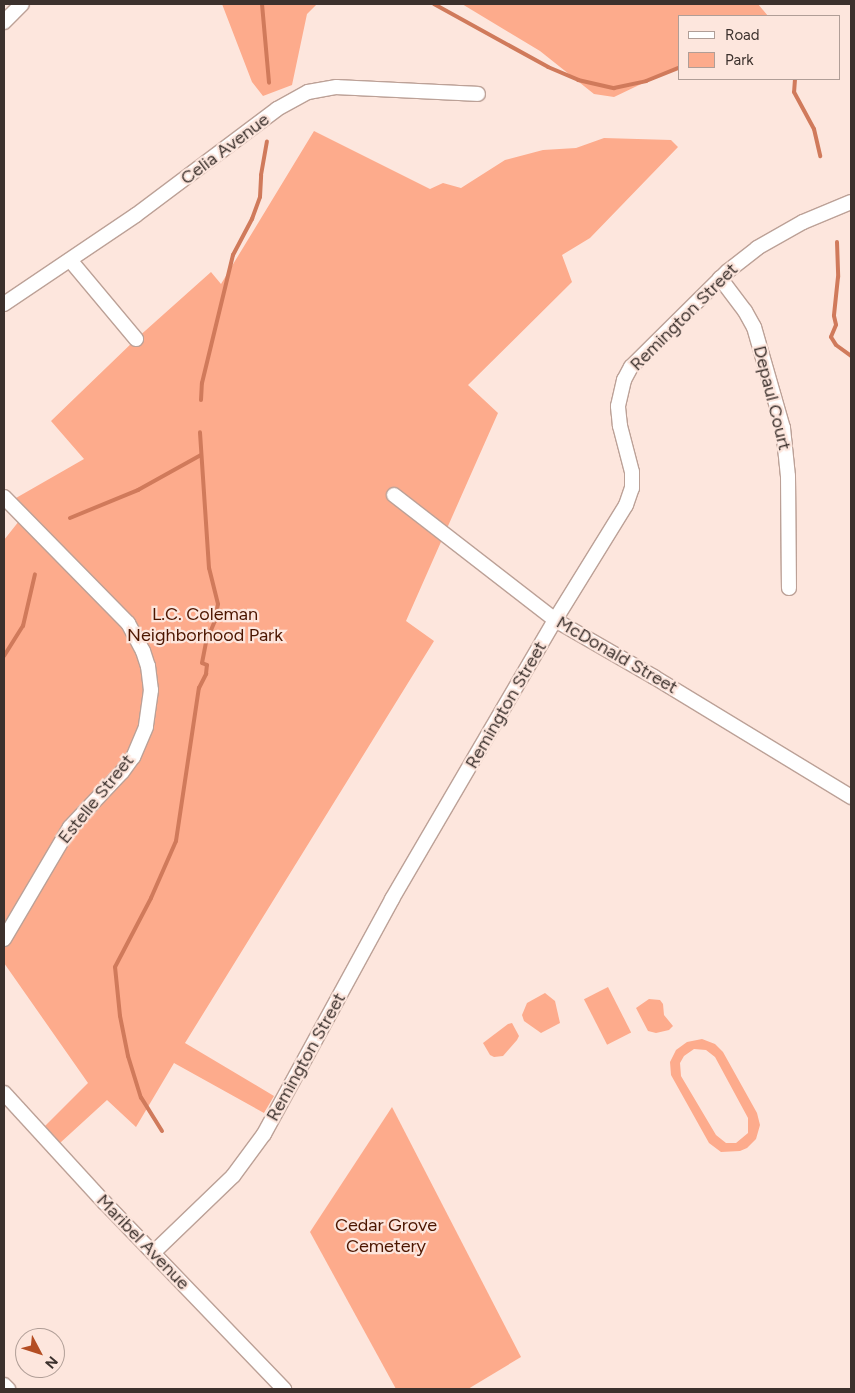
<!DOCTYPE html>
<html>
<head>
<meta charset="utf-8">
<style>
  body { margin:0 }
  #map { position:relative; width:855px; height:1393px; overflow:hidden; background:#fde6dd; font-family:Figtree,sans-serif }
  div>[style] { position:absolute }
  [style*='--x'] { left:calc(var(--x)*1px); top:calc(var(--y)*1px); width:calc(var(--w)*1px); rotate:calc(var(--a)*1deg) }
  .green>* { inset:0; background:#fdab8c; transform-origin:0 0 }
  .stream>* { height:4px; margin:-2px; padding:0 2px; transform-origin:2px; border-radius:2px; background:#d07a5b }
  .roads { filter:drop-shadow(1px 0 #bca197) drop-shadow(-1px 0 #bca197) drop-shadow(0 1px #bca197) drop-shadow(0 -1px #bca197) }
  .minor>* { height:14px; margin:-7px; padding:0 7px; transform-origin:7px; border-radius:7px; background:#fff }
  span { translate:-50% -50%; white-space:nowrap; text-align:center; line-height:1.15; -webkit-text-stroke:4.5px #fde6dd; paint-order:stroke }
  .street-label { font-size:18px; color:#3c312d }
  .park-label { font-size:18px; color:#4c1600 }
  .frame { position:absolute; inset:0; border:5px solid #3c312d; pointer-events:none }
  .legend { position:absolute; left:678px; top:15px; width:162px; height:65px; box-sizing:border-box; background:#fde6dd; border:1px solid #b09e97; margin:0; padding:6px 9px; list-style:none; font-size:15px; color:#3c312d }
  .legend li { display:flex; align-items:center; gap:10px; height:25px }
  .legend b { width:25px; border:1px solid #b09e97 }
  .north { position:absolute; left:15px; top:1328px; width:50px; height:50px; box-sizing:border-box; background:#fde6dd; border:1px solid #b09e97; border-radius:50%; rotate:130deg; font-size:14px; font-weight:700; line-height:20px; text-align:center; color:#3c312d }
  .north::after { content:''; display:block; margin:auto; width:18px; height:22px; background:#b44e24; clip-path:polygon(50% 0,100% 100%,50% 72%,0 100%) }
</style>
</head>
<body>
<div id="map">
  <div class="green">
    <div style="clip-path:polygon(222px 4px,317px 4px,307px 14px,292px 85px,263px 96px,252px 82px)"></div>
    <div style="clip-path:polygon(462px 4px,758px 4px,768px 16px,679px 16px,679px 66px,614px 97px,594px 94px,540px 51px)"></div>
    <div style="clip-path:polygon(314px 131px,430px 189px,443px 183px,461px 188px,505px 160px,543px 150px,576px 148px,604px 138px,671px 140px,678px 147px,590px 238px,562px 255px,572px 282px,468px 385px,498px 413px,406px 621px,434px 641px,185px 1043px,274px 1096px,264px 1113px,174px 1063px,136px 1127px,107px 1100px,60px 1143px,45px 1126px,88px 1083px,4px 963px,4px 540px,23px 516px,9px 502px,84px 459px,51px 421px,136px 339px,211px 272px,221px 284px)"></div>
    <div style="left:608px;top:987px;width:51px;height:27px;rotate:63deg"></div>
    <div style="clip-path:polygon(545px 993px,555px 1001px,560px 1023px,541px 1033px,524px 1021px,522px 1015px,527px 1003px)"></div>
    <div style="clip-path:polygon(649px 999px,660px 1000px,663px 1004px,664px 1015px,673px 1026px,669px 1030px,656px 1033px,648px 1031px,636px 1008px)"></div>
    <div style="clip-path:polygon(512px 1023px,519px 1036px,517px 1040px,503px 1056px,494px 1057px,490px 1055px,483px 1043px,508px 1024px)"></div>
    <div style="clip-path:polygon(evenodd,702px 1039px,715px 1044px,723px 1052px,757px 1113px,760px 1125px,756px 1139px,747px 1148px,740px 1151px,721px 1152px,709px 1143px,671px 1075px,670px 1062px,676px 1050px,687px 1042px,702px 1039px,694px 1049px,706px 1050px,715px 1057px,748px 1118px,748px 1133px,736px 1143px,726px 1143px,716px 1135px,681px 1076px,680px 1063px,684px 1056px,694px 1049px)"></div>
    <div style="clip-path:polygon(392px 1107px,521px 1357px,468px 1389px,396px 1389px,310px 1232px)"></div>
  </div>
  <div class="stream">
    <div style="--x:262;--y:4;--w:79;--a:84.9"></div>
    <div style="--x:434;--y:4;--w:130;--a:28.9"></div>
    <div style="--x:548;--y:67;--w:33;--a:23"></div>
    <div style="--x:578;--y:80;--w:37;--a:13"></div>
    <div style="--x:614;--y:88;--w:33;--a:-12"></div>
    <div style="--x:646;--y:81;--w:35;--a:-22"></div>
    <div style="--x:795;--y:79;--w:13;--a:94"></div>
    <div style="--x:794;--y:92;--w:42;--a:61.6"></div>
    <div style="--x:814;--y:129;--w:28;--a:77"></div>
    <div style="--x:837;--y:242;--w:35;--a:88"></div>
    <div style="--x:838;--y:277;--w:39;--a:96"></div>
    <div style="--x:834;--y:316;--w:9;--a:77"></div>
    <div style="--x:836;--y:325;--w:13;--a:113"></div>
    <div style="--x:831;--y:337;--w:9;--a:58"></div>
    <div style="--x:836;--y:345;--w:19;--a:36"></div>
    <div style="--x:201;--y:400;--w:17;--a:-87"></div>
    <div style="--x:202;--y:383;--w:132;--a:-76.4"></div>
    <div style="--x:233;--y:255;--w:41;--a:-62.2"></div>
    <div style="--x:252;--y:219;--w:23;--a:-70"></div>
    <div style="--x:260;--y:197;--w:22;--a:-87"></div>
    <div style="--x:261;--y:175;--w:34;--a:-80"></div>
    <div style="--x:70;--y:518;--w:74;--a:-22.4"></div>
    <div style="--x:138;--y:490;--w:72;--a:-29.1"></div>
    <div style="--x:4;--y:656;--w:36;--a:-58"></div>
    <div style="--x:23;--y:626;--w:53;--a:-77"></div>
    <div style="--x:162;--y:1131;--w:39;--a:-122"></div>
    <div style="--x:141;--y:1098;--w:44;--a:-107.2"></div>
    <div style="--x:128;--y:1056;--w:41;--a:-101.3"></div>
    <div style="--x:120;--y:1016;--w:49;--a:-95.8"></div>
    <div style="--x:115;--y:967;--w:78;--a:-62.4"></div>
    <div style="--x:151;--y:898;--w:62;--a:-66.3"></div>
    <div style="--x:176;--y:841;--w:155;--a:-81.5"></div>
    <div style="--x:199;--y:688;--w:16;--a:-63"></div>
    <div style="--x:206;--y:674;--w:9;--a:-84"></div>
    <div style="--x:207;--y:665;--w:5;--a:-158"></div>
    <div style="--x:202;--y:663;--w:21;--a:-79"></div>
    <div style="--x:206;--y:642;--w:23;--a:-67"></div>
    <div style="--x:215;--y:621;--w:17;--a:-80"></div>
    <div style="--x:218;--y:604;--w:37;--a:-104"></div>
    <div style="--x:209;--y:568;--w:136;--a:-93.8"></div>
  </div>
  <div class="roads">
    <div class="minor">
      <div style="--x:4;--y:22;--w:25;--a:-45"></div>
      <div style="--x:70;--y:260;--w:103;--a:50.1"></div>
      <div style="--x:720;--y:278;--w:41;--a:52.9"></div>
      <div style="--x:745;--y:311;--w:18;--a:61"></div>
      <div style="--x:754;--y:327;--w:105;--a:74"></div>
      <div style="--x:783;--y:428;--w:48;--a:84.1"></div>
      <div style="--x:788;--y:476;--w:112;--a:89.5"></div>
      <div style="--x:4;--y:304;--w:159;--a:-34"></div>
      <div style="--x:136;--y:215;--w:176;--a:-36.9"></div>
      <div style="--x:277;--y:109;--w:35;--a:-29"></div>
      <div style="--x:308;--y:92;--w:29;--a:-10"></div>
      <div style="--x:337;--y:87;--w:141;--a:2.8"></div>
      <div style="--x:394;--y:495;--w:204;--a:37.8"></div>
      <div style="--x:555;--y:620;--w:114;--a:29.9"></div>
      <div style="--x:654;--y:677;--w:231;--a:31.3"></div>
      <div style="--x:4;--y:497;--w:177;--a:45.5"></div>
      <div style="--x:128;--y:623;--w:32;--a:62"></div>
      <div style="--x:143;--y:651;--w:16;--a:72"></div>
      <div style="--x:148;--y:666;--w:24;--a:83"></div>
      <div style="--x:151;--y:690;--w:37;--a:98"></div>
      <div style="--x:146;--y:727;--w:33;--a:113"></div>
      <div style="--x:133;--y:757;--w:19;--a:126"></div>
      <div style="--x:122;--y:772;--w:76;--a:133.4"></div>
      <div style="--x:70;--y:827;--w:130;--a:120.5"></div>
      <div style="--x:4;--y:1093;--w:148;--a:47.5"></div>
      <div style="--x:104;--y:1202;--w:260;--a:46.1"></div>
      <div style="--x:153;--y:1253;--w:111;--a:-43.9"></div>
      <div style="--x:233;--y:1176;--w:52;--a:-53.6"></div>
      <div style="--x:264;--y:1134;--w:268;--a:-61.4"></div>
      <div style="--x:392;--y:899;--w:323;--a:-59.7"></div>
      <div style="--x:555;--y:620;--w:135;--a:-58.3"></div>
      <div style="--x:626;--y:505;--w:18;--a:-71"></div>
      <div style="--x:632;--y:488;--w:16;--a:-90"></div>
      <div style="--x:632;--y:472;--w:48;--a:-104.6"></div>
      <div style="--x:620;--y:426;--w:20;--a:-96"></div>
      <div style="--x:618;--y:406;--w:27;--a:-77"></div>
      <div style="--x:624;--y:380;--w:15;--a:-62"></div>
      <div style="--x:631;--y:367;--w:136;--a:-44.7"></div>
      <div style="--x:728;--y:271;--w:37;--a:-38"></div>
      <div style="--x:757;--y:248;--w:53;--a:-29.5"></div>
      <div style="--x:803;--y:222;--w:52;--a:-22.6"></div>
      <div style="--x:4;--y:1385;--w:6;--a:45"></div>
    </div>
  </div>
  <div class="street-label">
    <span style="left:225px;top:149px;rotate:-37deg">Celia Avenue</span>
    <span style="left:684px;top:317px;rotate:-45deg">Remington Street</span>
    <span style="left:772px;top:398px;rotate:76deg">Depaul Court</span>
    <span style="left:617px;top:655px;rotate:30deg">McDonald Street</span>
    <span style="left:506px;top:705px;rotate:-60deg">Remington Street</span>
    <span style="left:96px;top:799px;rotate:-51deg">Estelle Street</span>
    <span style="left:306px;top:1057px;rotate:-61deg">Remington Street</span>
    <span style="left:143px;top:1242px;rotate:46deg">Maribel Avenue</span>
  </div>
  <div class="park-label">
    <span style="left:205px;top:625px">L.C. Coleman<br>Neighborhood Park</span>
    <span style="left:386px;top:1236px">Cedar Grove<br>Cemetery</span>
  </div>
  <div class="frame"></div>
  <ul class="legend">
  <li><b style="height:6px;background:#fff"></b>Road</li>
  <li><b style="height:14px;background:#fdab8c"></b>Park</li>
  </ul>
  <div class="north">N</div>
</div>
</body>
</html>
